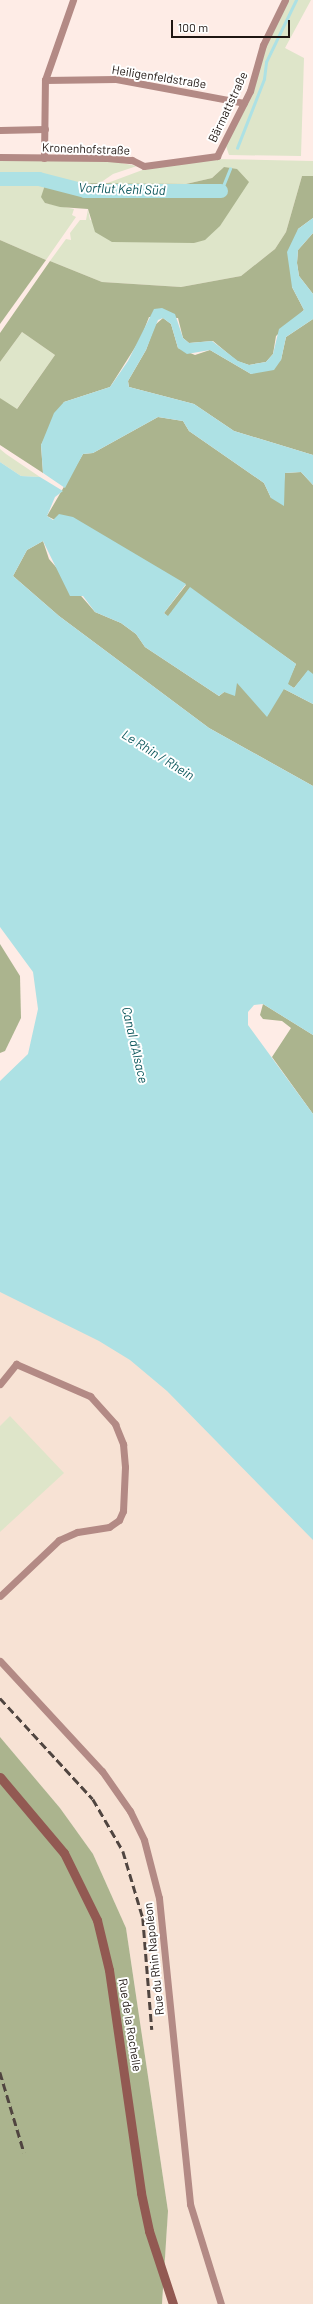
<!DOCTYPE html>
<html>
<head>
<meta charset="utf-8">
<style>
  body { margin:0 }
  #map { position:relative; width:313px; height:2304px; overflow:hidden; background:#feece6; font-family:Barlow,sans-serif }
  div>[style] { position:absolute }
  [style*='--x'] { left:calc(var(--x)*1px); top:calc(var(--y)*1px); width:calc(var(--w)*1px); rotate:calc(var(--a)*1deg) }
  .industrial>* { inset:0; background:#f7e2d4 }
  .green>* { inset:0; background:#dee5c9 }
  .forest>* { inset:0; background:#abb48e }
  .water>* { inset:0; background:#ade1e4 }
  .stream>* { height:2.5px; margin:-1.25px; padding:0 1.25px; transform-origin:1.25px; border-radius:1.25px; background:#ade1e4 }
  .river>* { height:14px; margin:-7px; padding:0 7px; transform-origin:7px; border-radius:7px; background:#ade1e4 }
  .street>* { height:7px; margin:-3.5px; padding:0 3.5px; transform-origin:3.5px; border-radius:3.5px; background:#b38a85 }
  .secondary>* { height:9px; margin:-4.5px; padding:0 4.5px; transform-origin:4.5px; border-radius:4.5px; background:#925952 }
  .rail>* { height:2.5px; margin-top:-1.25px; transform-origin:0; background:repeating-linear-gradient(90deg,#504540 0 8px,transparent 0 12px) }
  span { translate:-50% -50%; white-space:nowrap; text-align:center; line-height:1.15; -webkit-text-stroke:4px #fff; paint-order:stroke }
  .street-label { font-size:12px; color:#1f1612 }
  .water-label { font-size:13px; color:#0a555a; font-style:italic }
  .scale { position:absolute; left:171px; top:20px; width:119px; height:18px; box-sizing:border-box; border:2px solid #1f1612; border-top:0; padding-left:5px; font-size:12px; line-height:14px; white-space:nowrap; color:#1f1612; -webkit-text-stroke:3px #fff; paint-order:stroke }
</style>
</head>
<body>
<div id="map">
  <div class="industrial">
    <div style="clip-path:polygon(0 1150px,313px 1445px,313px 2304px,162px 2304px,168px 2211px,126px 1928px,93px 1854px,60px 1808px,0 1737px)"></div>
  </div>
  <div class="green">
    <div style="clip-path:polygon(288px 0,311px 0,285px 48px,304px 58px,301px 156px,229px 155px,226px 146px,250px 97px,267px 44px)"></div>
    <div style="clip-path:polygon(216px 159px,313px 161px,313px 176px,302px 176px,286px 232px,275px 249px,241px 276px,181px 287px,102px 282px,50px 261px,66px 239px,71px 240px,70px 233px,80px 220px,86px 220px,88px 209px,90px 220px,194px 243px,224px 167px,212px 178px,186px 184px,105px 184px,145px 169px)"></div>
    <div style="clip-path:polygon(106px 160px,137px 166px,113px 174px,100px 183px,75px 183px,45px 203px,74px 209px,72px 215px,76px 217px,46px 260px,0 240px,0 161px)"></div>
    <div style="clip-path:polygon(22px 332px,55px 355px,16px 410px,0 398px,0 362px)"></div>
    <div style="clip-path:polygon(0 449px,6px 454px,40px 477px,21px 476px,0 462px)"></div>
    <div style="clip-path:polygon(10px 1416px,64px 1473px,0 1532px,0 1426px)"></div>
  </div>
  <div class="forest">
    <div style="clip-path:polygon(224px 167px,237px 169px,249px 182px,220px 226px,205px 240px,194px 243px,112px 242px,95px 232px,88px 209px,60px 207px,45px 203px,41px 197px,45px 185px,69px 190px,75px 183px,186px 184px,212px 178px)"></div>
    <div style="clip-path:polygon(302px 176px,313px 176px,313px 218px,298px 229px,292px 287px,304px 310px,276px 336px,273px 354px,266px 362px,249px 365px,237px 361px,213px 341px,189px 343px,183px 338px,178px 318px,149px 317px,141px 338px,110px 387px,64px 402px,41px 445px,43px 473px,0 445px,0 398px,17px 409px,55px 355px,22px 332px,0 362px,0 333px,50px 261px,102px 282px,181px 287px,241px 276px,275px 249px,286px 232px)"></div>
    <div style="clip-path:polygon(313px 233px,313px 294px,299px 276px,297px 263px,298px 250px)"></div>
    <div style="clip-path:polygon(0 240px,46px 260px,0 324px)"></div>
    <div style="clip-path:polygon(163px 318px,171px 324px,178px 348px,195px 355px,210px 350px,251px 374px,281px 360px,286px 337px,313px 319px,313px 455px,234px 431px,194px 404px,129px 387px,128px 381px,146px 350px,155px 325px)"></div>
    <div style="clip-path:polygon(158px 417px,183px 421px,189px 431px,264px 483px,271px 498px,284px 481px,285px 473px,301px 472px,313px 485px,313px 675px,308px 671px,294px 688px,287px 684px,296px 664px,190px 588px,168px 617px,164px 613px,186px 585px,47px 516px,83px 454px,93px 453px)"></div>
    <div style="clip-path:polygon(43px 541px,49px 559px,95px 612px,121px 623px,136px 634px,145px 647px,219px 696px,237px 682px,284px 689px,313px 704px,313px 786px,209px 728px,59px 616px,13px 576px,27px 550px)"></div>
    <div style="clip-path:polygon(0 944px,20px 976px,21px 1018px,5px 1051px,0 1053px)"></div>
    <div style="clip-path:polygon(263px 1004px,313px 1035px,313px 1114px,272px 1057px,291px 1028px,282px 1021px,263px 1019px,260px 1015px)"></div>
    <div style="clip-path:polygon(0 1737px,60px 1808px,93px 1854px,126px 1928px,168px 2211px,162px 2304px,0 2304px)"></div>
  </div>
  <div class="water">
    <div style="clip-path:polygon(313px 218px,313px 233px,298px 250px,297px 263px,299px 276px,313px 294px,313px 319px,286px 337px,281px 360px,274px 370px,251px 374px,210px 350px,187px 354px,178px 348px,171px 324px,163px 318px,158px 320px,146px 350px,128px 381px,129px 387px,194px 404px,234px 431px,313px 455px,313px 485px,301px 472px,285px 473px,284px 506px,271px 498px,264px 483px,189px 431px,183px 421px,158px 417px,93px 453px,83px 454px,65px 488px,43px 473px,41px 445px,54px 413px,64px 402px,110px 387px,128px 361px,154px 309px,162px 308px,175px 314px,183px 338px,189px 343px,212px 341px,238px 361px,249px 365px,266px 362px,273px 354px,279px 329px,304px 310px,292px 287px,287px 252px,298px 229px)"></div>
    <div style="clip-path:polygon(0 462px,21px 476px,40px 477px,63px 491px,55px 497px,47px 516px,53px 520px,59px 514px,73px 517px,186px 584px,164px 613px,168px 616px,190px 587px,296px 664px,288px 684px,294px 688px,308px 670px,313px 674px,313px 704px,284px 689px,267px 717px,237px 683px,235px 696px,224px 692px,219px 696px,145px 647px,136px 634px,121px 623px,95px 612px,83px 596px,70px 596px,43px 541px,27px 550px,13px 576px,59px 616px,209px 728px,313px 786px,313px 1035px,263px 1004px,254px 1005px,248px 1012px,248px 1025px,313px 1114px,313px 1540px,167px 1391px,130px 1360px,99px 1341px,0 1292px,0 1081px,28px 1054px,38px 1009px,33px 972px,0 927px)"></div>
  </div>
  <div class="stream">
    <div style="--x:237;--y:148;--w:74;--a:-68.6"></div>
    <div style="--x:264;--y:79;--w:17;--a:-83"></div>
    <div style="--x:266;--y:62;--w:69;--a:-64.2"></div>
    <div style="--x:221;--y:191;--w:24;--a:-68"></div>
  </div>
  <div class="river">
    <div style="--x:0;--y:179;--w:39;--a:0"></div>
    <div style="--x:39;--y:179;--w:48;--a:14.6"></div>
    <div style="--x:85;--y:191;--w:136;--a:0"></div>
  </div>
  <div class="street">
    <div style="--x:45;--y:80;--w:71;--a:-0.8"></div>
    <div style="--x:116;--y:79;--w:130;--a:10.6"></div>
    <div style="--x:0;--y:130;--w:45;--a:-1.3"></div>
    <div style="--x:0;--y:157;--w:107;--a:0.5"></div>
    <div style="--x:107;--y:158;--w:25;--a:5"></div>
    <div style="--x:132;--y:160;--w:13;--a:27"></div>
    <div style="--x:144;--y:166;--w:74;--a:-7.8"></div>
    <div style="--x:217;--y:156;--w:73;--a:-63.1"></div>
    <div style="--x:250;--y:91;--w:48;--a:-74.2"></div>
    <div style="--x:263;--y:45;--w:50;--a:-63.9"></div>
    <div style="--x:44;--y:158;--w:78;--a:-89.3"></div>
    <div style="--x:45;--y:80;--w:85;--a:-70.7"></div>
    <div style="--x:0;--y:1384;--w:26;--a:-51"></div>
    <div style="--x:16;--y:1364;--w:81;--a:23.4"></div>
    <div style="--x:90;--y:1396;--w:38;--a:48"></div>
    <div style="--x:115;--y:1424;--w:22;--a:68"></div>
    <div style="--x:123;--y:1444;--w:23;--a:85"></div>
    <div style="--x:125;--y:1467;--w:44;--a:92.6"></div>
    <div style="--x:123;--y:1511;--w:10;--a:114"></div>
    <div style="--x:119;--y:1520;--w:12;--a:145"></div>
    <div style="--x:109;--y:1527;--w:32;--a:171"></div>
    <div style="--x:77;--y:1532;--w:20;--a:156"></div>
    <div style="--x:59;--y:1540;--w:81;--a:136.5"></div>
    <div style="--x:0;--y:1661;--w:150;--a:47.2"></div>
    <div style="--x:102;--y:1771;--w:49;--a:55"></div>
    <div style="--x:130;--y:1811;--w:32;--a:64"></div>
    <div style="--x:144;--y:1840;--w:60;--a:75.5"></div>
    <div style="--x:159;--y:1898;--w:308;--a:84.2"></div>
    <div style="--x:190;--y:2204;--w:105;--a:72.8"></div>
  </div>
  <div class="secondary">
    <div style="--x:0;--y:1777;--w:99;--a:49.9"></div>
    <div style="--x:64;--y:1853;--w:75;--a:63.8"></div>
    <div style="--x:97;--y:1920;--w:51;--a:76.5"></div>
    <div style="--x:109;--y:1970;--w:225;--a:81.8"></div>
    <div style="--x:141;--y:2193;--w:39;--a:78"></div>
    <div style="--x:149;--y:2231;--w:77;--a:71.8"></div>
  </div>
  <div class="rail">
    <div style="--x:0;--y:1698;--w:137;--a:47.4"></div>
    <div style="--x:93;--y:1799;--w:60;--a:60"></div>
    <div style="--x:123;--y:1851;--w:70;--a:73.4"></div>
    <div style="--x:143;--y:1918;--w:112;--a:85.4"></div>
    <div style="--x:0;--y:2072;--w:84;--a:73.3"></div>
  </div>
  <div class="street-label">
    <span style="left:159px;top:77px;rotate:9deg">Heiligenfeldstraße</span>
    <span style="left:228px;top:107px;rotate:-65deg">Bärmattstraße</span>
    <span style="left:86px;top:149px;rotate:2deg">Kronenhofstraße</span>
    <span style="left:154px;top:1959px;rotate:-96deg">Rue du Rhin Napoléon</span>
    <span style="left:130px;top:2025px;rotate:81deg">Rue de la Rochelle</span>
  </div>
  <div class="water-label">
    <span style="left:122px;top:189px;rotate:2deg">Vorflut Kehl Süd</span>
    <span style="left:158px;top:755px;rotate:32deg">Le Rhin / Rhein</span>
    <span style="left:135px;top:1045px;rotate:77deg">Canal d'Alsace</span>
  </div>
  <div class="scale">100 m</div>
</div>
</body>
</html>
